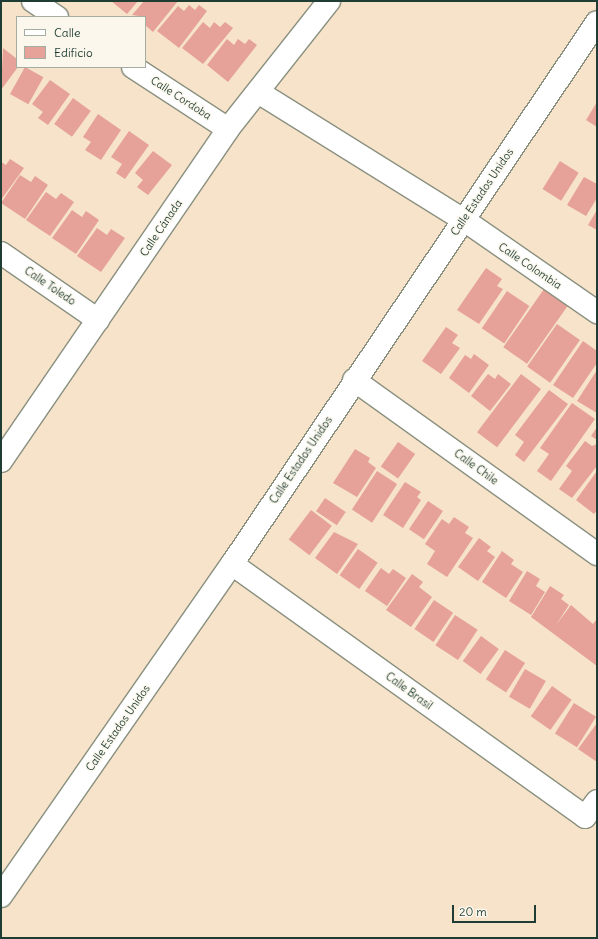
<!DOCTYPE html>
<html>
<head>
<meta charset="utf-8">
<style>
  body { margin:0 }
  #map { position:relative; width:598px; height:939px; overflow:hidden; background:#f6e3ca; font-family:Delius,sans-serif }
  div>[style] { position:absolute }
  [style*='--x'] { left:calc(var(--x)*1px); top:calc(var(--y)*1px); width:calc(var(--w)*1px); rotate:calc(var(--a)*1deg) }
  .building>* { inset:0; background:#e6a198; transform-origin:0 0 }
  .roads { filter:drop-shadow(1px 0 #8a907f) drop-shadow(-1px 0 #8a907f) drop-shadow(0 1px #8a907f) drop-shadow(0 -1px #8a907f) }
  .minor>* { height:22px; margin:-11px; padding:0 11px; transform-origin:11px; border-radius:11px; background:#fff }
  span { translate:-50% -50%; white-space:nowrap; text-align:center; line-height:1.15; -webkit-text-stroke:3px #fbf7ec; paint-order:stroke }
  .street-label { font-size:11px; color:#1f3d34 }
  .frame { position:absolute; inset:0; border:2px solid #1f3d34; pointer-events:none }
  .legend { position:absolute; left:16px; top:16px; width:130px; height:52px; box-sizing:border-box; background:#fbf7ec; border:1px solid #a3ada2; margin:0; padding:5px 7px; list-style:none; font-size:12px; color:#1f3d34 }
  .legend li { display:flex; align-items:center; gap:8px; height:20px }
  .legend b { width:20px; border:1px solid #a3ada2 }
  .scale { position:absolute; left:452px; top:905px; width:84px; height:18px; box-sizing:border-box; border:2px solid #1f3d34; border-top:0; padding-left:5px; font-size:12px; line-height:14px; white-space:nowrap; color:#1f3d34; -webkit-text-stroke:3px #fbf7ec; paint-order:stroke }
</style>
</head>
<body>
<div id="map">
  <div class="building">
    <div style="clip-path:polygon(111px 1px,138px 1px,127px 14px)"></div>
    <div style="clip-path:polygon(144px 1px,178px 1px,153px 32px,145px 25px,145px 17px,132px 15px)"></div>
    <div style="clip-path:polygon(189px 5px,195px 10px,199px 5px,207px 11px,179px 48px,157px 31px,178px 6px,184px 11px)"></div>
    <div style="clip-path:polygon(203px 22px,210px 28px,214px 22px,220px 27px,225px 22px,233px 28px,203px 64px,182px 48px)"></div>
    <div style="clip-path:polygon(227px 39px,234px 45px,238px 39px,245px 44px,249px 39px,257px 45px,228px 82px,207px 65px)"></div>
    <div style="clip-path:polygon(3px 48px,17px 59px,18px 67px,1px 90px)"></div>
    <div style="left:25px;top:67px;width:21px;height:31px;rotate:29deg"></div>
    <div style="clip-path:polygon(50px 80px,70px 94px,48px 125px,38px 118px,43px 112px,32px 104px)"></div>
    <div style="left:73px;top:98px;width:22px;height:32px;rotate:36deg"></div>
    <div style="clip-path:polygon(597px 102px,597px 127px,586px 120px)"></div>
    <div style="clip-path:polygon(98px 114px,121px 130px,101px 160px,85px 150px,91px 142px,83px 137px)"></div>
    <div style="clip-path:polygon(129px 131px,149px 145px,125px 179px,116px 173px,122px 164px,111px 157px)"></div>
    <div style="clip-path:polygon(153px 151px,172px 165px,148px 195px,137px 187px,143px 180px,135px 173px)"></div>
    <div style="clip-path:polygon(10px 159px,24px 168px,1px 200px,1px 162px,6px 165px)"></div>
    <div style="left:560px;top:161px;width:22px;height:33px;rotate:32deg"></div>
    <div style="clip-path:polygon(20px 175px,31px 182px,35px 176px,48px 185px,25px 219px,1px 203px)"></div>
    <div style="clip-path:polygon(584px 177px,597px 184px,597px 198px,586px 216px,567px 205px)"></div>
    <div style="clip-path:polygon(46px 192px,56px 199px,61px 193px,74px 202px,50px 236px,26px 220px)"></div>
    <div style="clip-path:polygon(72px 210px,82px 217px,86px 211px,99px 220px,76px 254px,52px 238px)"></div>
    <div style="clip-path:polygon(597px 210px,597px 230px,588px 225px)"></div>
    <div style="clip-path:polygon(97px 228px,107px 235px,111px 229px,125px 238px,101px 272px,77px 256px)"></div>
    <div style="clip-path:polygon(486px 268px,502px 279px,497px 286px,503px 289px,479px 324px,457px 310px)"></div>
    <div style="left:544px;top:289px;width:29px;height:71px;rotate:35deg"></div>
    <div style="left:507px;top:291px;width:27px;height:45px;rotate:34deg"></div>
    <div style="left:557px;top:324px;width:28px;height:52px;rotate:35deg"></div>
    <div style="clip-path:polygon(446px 327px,458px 335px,452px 343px,460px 348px,441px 374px,422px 361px)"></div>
    <div style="clip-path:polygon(583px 341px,597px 351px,597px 363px,573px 398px,553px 385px)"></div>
    <div style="clip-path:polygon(474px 354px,489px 365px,469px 393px,449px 378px,465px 355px,471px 359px)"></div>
    <div style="clip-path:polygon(597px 370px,597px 413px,577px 401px)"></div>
    <div style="clip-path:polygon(488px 374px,495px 379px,498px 374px,511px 384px,490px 411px,471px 396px)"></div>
    <div style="left:521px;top:374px;width:25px;height:73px;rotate:37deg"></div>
    <div style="clip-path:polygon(549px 390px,568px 404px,524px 462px,515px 455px,524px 442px,515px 435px)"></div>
    <div style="clip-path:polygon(572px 403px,595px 419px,551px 481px,537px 471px,549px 454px,540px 448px)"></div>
    <div style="clip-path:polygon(597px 427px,597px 440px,591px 436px)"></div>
    <div style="clip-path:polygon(585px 441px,592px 446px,597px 444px,597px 466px,572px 498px,559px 489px,572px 471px,566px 466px)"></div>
    <div style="left:398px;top:442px;width:21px;height:30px;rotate:35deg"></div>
    <div style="clip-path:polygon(355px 449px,370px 458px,368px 462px,376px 468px,357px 497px,333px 483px)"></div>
    <div style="left:377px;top:471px;width:24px;height:46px;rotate:33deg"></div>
    <div style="clip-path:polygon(597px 471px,597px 510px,594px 514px,576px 500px)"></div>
    <div style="clip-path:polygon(405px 482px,421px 492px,417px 497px,421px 500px,403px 528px,383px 515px)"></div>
    <div style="left:325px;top:498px;width:25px;height:16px;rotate:34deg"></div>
    <div style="left:428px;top:501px;width:18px;height:34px;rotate:34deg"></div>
    <div style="left:311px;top:510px;width:26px;height:37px;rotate:37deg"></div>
    <div style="clip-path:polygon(454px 517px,469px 527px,465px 533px,473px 538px,447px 577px,427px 564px,435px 551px,425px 544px,442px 519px,449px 524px)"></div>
    <div style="clip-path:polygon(334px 532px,358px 544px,337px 574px,315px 558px)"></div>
    <div style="clip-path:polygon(479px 538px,491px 547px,487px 551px,495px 557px,478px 581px,458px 567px)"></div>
    <div style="left:358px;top:549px;width:24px;height:32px;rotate:35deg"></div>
    <div style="clip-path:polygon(502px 551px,514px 560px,511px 564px,523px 572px,506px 598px,482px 582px)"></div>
    <div style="clip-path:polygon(381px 568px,389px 574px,393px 569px,406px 578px,387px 606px,365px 591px)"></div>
    <div style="clip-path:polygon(527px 571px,540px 579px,536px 586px,545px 592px,531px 615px,509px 601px)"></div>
    <div style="clip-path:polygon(412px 574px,423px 582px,419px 587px,432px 597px,411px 627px,386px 610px)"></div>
    <div style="clip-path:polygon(550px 586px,564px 595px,561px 599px,569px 605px,556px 625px,571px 605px,593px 624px,597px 619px,597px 666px,531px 617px)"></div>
    <div style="left:434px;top:600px;width:23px;height:35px;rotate:34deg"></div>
    <div style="left:455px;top:615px;width:27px;height:36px;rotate:33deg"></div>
    <div style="left:481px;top:636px;width:22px;height:31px;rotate:36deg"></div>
    <div style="left:505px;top:650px;width:24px;height:35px;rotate:33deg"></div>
    <div style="left:525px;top:669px;width:24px;height:32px;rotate:30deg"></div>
    <div style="left:552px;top:686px;width:24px;height:37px;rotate:35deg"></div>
    <div style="left:574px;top:703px;width:26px;height:36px;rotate:32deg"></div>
    <div style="clip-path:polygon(597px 723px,597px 762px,578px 749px)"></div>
  </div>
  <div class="roads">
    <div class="minor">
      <div style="--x:33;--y:1;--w:29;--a:34"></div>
      <div style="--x:133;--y:67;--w:113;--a:33.1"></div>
      <div style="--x:258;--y:92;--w:243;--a:31.9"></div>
      <div style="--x:464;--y:220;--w:162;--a:34.7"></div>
      <div style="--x:1;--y:253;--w:118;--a:34.6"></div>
      <div style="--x:354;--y:380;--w:299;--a:35.6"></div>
      <div style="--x:1;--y:461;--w:402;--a:-55.6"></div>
      <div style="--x:228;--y:129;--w:163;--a:-51.7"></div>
      <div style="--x:232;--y:564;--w:434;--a:35.6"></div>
      <div style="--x:585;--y:817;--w:20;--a:-53"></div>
      <div style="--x:1;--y:896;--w:404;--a:-55.2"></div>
      <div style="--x:232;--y:564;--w:653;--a:-56.04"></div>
    </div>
  </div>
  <div class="street-label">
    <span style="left:181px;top:98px;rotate:33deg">Calle Cordoba</span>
    <span style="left:482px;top:192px;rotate:-56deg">Calle Estados Unidos</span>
    <span style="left:161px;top:228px;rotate:-56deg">Calle Cánada</span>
    <span style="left:530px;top:266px;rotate:34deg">Calle Colombia</span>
    <span style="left:50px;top:286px;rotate:34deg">Calle Toledo</span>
    <span style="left:301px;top:460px;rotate:-56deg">Calle Estados Unidos</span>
    <span style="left:476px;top:467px;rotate:36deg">Calle Chile</span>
    <span style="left:409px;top:691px;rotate:36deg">Calle Brasil</span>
    <span style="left:118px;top:728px;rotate:-55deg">Calle Estados Unidos</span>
  </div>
  <div class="frame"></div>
  <ul class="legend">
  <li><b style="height:5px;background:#fff"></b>Calle</li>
  <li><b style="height:11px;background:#e6a198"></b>Edificio</li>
  </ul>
  <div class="scale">20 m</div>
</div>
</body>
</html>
